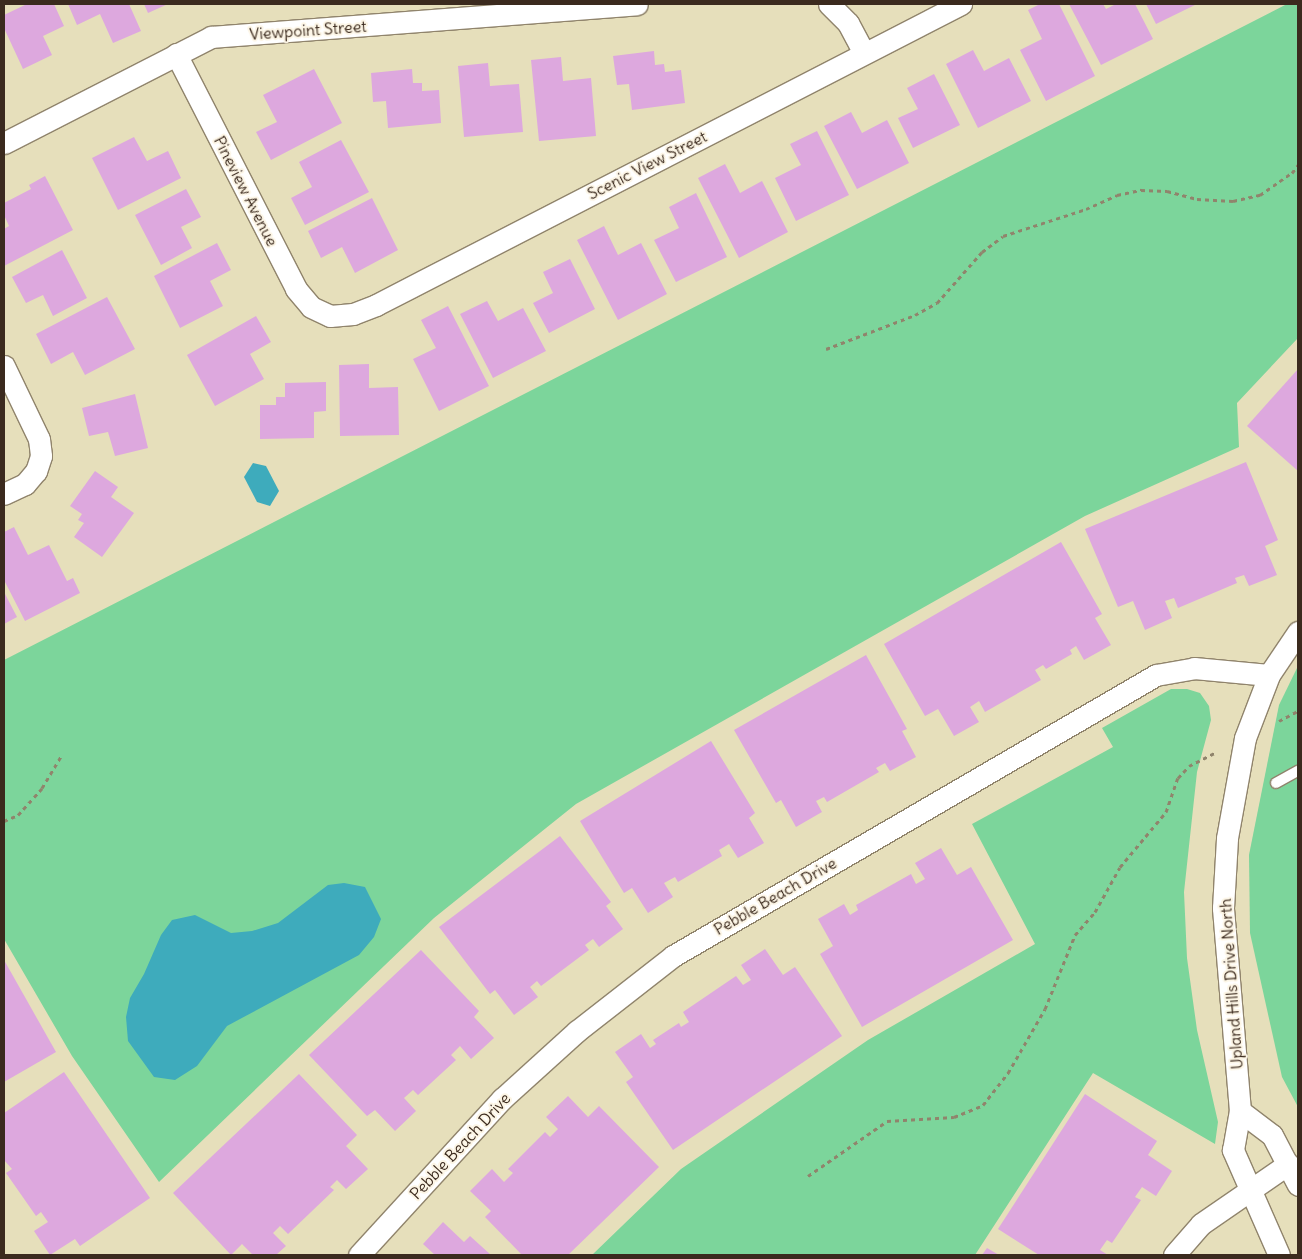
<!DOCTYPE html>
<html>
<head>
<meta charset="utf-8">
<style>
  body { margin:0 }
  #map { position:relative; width:1302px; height:1259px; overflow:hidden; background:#e6dfbb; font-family:Delius,sans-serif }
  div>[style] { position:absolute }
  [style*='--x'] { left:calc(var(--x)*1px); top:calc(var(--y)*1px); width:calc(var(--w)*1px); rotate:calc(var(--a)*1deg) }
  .green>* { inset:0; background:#7cd59b }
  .water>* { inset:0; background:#3eabbc }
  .building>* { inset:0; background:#dda8de }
  .path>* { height:3px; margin-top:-1.5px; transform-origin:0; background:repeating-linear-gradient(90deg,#90846c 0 4px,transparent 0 8px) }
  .roads { filter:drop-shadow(1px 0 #90846c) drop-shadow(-1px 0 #90846c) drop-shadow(0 1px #90846c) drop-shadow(0 -1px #90846c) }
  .lane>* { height:10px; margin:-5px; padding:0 5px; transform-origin:5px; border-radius:5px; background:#fff }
  .street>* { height:21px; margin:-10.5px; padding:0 10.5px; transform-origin:10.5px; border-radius:10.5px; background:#fff }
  span { translate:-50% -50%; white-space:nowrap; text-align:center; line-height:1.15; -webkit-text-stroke:4px #fcf5e5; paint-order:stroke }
  .street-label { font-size:16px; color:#3b2a1e }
  .frame { position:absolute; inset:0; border:5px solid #3b2a1e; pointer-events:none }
</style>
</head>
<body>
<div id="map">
  <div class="green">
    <div style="clip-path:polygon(1287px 4px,1298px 4px,1298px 338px,1237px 403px,1239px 447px,1085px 516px,576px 804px,434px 918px,159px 1182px,72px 1056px,4px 939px,4px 660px)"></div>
    <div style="clip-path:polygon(1298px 666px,1298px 1107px,1282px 1077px,1250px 933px,1249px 855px,1279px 705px)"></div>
    <div style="clip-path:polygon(1171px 689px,1187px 689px,1200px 693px,1209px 706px,1211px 720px,1197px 772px,1184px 892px,1187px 958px,1197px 1030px,1218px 1122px,1215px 1144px,1093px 1073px,975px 1255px,592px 1255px,681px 1169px,868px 1040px,1035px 944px,972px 824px,1113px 747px,1102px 728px)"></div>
  </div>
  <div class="water">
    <div style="clip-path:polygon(253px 463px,266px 466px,279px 491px,270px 506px,257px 502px,244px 477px)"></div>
    <div style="clip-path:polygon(344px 883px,365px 887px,381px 919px,374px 937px,359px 955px,227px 1026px,197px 1066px,175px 1080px,154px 1077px,128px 1041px,126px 1017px,130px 998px,144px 974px,161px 935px,172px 920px,195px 915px,231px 933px,252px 931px,278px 923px,328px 885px)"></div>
  </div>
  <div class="building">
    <div style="clip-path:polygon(27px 4px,54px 4px,64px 26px,43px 36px,52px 55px,23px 69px,4px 28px,4px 15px)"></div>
    <div style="clip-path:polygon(68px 4px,129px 4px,141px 31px,113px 43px,100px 14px,77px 25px)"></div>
    <div style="clip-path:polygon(144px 4px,168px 4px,148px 13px)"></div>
    <div style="clip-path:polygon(1040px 4px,1059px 4px,1095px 76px,1046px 101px,1020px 50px,1042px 39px,1028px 10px)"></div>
    <div style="clip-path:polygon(1069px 4px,1103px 4px,1106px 9px,1116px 4px,1135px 4px,1153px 39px,1101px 65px)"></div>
    <div style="clip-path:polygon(1146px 4px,1197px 4px,1156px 24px)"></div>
    <div style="clip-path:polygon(973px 50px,984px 71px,1009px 58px,1031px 101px,978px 128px,946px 64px)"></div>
    <div style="clip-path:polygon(654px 51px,655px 65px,664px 64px,665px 72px,681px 70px,685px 103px,632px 110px,629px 84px,617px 85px,613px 56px)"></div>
    <div style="clip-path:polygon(561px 57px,563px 81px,591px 78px,596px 136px,539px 141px,531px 60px)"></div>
    <div style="clip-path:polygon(488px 63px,490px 86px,519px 84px,523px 132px,464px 137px,458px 66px)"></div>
    <div style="clip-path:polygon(314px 69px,342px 123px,271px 160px,256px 132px,277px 122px,263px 95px)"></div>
    <div style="clip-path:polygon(412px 69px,413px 83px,422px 83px,422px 91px,439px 90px,441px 123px,388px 128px,386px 101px,373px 102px,371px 73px)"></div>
    <div style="clip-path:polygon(934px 74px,960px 125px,913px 148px,898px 118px,918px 109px,907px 88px)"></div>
    <div style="clip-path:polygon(851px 112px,862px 133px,887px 120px,909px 163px,857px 189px,824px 126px)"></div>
    <div style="clip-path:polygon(817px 131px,849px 195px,796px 221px,775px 178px,801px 165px,790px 144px)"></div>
    <div style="clip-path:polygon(134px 137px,147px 161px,168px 151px,181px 178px,118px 210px,92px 158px)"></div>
    <div style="clip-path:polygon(341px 140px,369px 192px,305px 225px,291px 198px,312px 187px,299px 162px)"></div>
    <div style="clip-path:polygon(725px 164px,740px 193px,762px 181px,788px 232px,739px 258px,698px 178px)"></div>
    <div style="clip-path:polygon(45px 176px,73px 230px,4px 266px,4px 229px,9px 226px,4px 215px,4px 203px,31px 189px,29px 185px)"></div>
    <div style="clip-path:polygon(186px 189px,201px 217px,181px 227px,192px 248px,161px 265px,135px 215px)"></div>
    <div style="clip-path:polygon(696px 193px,727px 257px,676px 282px,654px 240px,679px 228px,669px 207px)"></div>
    <div style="clip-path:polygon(372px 198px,398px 250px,355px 273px,342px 247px,321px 258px,308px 231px)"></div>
    <div style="clip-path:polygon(604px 226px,618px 255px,641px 243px,667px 294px,618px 320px,577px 240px)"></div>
    <div style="clip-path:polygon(217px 243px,231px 270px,210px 281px,223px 306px,180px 328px,154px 276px)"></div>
    <div style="clip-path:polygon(62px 250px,87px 298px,53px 316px,43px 295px,26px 303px,12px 277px)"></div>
    <div style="clip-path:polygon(570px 259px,595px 309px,549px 333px,533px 303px,553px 293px,543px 272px)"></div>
    <div style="clip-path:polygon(107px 297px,135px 349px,85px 375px,73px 352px,51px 364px,36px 334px)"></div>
    <div style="clip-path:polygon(487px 301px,498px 321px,523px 308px,546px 351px,493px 378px,460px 314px)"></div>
    <div style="clip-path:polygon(448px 306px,489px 386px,439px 411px,413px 359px,436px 348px,421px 320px)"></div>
    <div style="clip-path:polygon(256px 316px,271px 342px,250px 354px,264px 379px,215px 406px,187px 355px)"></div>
    <div style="clip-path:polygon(369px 364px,369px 388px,398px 387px,399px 435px,340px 436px,339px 365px)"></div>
    <div style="clip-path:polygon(1298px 369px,1298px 471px,1247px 426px)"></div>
    <div style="clip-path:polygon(326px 382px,326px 411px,314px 412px,314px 438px,260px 439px,260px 405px,276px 405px,276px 397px,285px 397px,285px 383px)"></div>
    <div style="clip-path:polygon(135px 394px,148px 448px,115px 456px,108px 432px,89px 436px,82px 408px)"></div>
    <div style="clip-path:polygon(1246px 462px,1278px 540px,1265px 546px,1277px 575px,1249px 586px,1244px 575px,1235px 578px,1237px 583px,1178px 608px,1174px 598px,1165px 601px,1172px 618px,1145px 630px,1133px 601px,1118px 607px,1085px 529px)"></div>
    <div style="clip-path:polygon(95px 471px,118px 487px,111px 497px,134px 513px,102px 557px,74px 537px,84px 523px,78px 520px,82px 514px,70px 506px)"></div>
    <div style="clip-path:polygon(14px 527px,28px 555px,49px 545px,67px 581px,73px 578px,80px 593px,25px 621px,4px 580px,4px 532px)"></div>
    <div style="clip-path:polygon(1061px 542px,1102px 614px,1095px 618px,1111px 645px,1084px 660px,1076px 646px,1070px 650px,1072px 654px,1046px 669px,1043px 665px,1035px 670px,1041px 680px,985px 712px,979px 701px,970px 707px,979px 722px,954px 736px,938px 709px,925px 716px,884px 644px)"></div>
    <div style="clip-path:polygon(4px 592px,17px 617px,4px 624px)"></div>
    <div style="clip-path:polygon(866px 655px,907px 729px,902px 731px,916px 757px,890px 771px,885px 763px,876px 768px,879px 772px,827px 802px,824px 797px,816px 801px,822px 812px,796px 827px,781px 800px,776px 803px,734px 730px)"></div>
    <div style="clip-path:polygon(711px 741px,755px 813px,749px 818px,764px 843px,738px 858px,729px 844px,719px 850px,722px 856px,678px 882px,675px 877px,664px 883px,673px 897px,648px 913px,632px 888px,624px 893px,580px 821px)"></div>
    <div style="clip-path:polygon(560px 836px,611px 902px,606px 906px,623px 929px,599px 947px,593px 939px,585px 945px,589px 950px,541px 986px,537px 981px,530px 987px,538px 997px,514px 1015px,495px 990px,490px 994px,439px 927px)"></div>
    <div style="clip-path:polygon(941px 848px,957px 875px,971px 867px,1013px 940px,862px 1027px,820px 954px,833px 946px,818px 919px,844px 904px,850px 915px,858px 910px,856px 905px,911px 874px,916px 884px,925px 879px,915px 863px)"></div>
    <div style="clip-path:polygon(765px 949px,783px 975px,795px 967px,842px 1036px,673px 1150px,626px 1082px,633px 1077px,615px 1052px,641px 1034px,650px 1048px,656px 1044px,653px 1040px,679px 1023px,681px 1027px,689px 1022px,683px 1012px,736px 976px,743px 985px,751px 980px,741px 965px)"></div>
    <div style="clip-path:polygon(421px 950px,479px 1011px,474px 1017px,494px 1038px,471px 1059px,460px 1046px,451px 1055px,456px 1060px,418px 1095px,413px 1090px,404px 1098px,416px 1111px,395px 1131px,375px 1110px,367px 1116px,309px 1055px)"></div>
    <div style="clip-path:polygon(4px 960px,56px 1052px,4px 1082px)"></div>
    <div style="clip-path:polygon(64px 1072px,150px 1198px,80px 1246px,75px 1239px,50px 1255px,34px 1231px,48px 1222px,41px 1212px,36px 1216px,6px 1173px,12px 1169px,4px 1160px,4px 1113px)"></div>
    <div style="clip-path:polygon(299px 1074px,357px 1135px,346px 1146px,368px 1169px,346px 1189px,337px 1180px,330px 1187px,334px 1190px,288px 1234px,280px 1226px,273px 1233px,286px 1246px,276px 1255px,253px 1255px,242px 1244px,231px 1255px,173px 1193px)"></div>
    <div style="clip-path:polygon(1085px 1094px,1157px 1141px,1148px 1155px,1172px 1171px,1156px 1196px,1142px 1187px,1135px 1197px,1141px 1200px,1112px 1243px,1107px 1240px,1100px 1250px,1108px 1255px,1039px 1255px,998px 1229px)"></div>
    <div style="clip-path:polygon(568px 1096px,588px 1117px,599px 1106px,659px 1167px,568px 1255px,522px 1255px,485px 1217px,491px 1211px,470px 1191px,492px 1169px,504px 1182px,513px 1173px,508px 1169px,545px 1132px,550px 1137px,558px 1129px,546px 1117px)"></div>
    <div style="clip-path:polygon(443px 1222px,464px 1242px,470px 1236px,491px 1255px,435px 1255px,423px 1244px)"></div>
    <div style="clip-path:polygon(987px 1248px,999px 1255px,982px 1255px)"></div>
  </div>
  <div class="path">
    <div style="--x:826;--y:349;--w:95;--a:-20.9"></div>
    <div style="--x:915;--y:315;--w:25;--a:-29"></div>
    <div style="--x:937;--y:303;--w:68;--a:-48.6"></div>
    <div style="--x:982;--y:252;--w:26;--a:-37"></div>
    <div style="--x:1003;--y:236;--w:87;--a:-18"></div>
    <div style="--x:1086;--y:209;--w:34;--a:-24"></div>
    <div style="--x:1117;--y:195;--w:25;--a:-12"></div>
    <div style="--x:1141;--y:190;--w:26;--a:2"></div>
    <div style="--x:1167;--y:191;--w:31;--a:15"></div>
    <div style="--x:1197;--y:199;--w:36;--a:3"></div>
    <div style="--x:1233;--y:201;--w:28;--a:-13"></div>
    <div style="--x:1260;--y:195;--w:39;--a:-35"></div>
    <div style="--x:1292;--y:173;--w:10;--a:-53"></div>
    <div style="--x:1279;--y:721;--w:21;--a:-28"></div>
    <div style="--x:4;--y:821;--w:15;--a:-23"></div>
    <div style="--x:18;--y:815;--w:36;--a:-48"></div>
    <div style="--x:42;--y:788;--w:39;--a:-59"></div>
    <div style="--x:808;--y:1176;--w:96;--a:-34.8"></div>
    <div style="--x:887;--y:1121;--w:67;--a:-3.4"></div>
    <div style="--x:954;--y:1117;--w:31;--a:-22"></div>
    <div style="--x:983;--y:1105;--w:41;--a:-52"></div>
    <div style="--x:1008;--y:1073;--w:74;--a:-60"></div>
    <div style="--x:1045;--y:1009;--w:80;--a:-67.9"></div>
    <div style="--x:1075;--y:935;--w:30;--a:-49"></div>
    <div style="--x:1095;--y:912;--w:51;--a:-60.9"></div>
    <div style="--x:1120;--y:867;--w:72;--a:-50.1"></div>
    <div style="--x:1166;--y:812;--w:36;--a:-71"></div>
    <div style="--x:1178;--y:778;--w:16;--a:-47"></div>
    <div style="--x:1189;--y:766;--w:31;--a:-27"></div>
  </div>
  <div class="roads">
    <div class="lane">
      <div style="--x:1276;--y:783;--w:25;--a:-29"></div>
    </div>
    <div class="street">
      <div style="--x:829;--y:4;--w:27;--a:45"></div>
      <div style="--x:848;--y:23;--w:34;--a:62"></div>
      <div style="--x:176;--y:54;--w:264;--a:62.9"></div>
      <div style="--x:296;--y:289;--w:23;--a:50"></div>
      <div style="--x:311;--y:307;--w:21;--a:25"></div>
      <div style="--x:330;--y:316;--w:23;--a:-5"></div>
      <div style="--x:353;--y:314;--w:25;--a:-21"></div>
      <div style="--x:376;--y:305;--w:658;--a:-27.23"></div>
      <div style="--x:4;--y:143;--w:233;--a:-27.1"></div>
      <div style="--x:211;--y:37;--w:427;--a:-4.4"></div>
      <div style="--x:4;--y:366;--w:81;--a:64.4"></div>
      <div style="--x:39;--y:439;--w:17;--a:83"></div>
      <div style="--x:41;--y:456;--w:16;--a:108"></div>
      <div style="--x:36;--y:471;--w:17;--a:130"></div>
      <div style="--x:25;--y:484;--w:23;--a:155"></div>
      <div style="--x:1240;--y:1111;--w:40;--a:37"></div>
      <div style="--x:1272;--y:1135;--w:56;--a:62.5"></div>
      <div style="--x:359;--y:1255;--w:212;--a:-47.5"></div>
      <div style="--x:502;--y:1099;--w:101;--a:-42.2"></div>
      <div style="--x:577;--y:1031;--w:122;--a:-38"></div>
      <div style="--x:673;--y:956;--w:559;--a:-30.19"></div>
      <div style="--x:1156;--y:675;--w:39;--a:-10"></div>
      <div style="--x:1194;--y:668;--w:75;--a:5.3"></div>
      <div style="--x:1174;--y:1255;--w:41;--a:-48.9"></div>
      <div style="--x:1201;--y:1224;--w:106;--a:-34.6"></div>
      <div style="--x:1279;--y:1255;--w:115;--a:-113.7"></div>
      <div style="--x:1233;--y:1150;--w:40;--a:-80"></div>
      <div style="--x:1240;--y:1111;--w:204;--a:-94.8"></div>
      <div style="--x:1223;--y:908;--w:70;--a:-86.7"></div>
      <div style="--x:1227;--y:838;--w:102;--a:-79.8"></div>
      <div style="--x:1245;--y:738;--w:67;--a:-69.1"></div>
      <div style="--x:1269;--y:675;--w:52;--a:-56"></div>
    </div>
  </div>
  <div class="street-label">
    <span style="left:308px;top:30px;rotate:-4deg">Viewpoint Street</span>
    <span style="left:647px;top:165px;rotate:-27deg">Scenic View Street</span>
    <span style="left:246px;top:191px;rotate:63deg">Pineview Avenue</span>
    <span style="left:775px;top:896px;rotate:-30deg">Pebble Beach Drive</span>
    <span style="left:1231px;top:984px;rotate:-94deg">Upland Hills Drive North</span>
    <span style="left:460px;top:1146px;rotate:-47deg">Pebble Beach Drive</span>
  </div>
  <div class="frame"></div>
</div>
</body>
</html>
